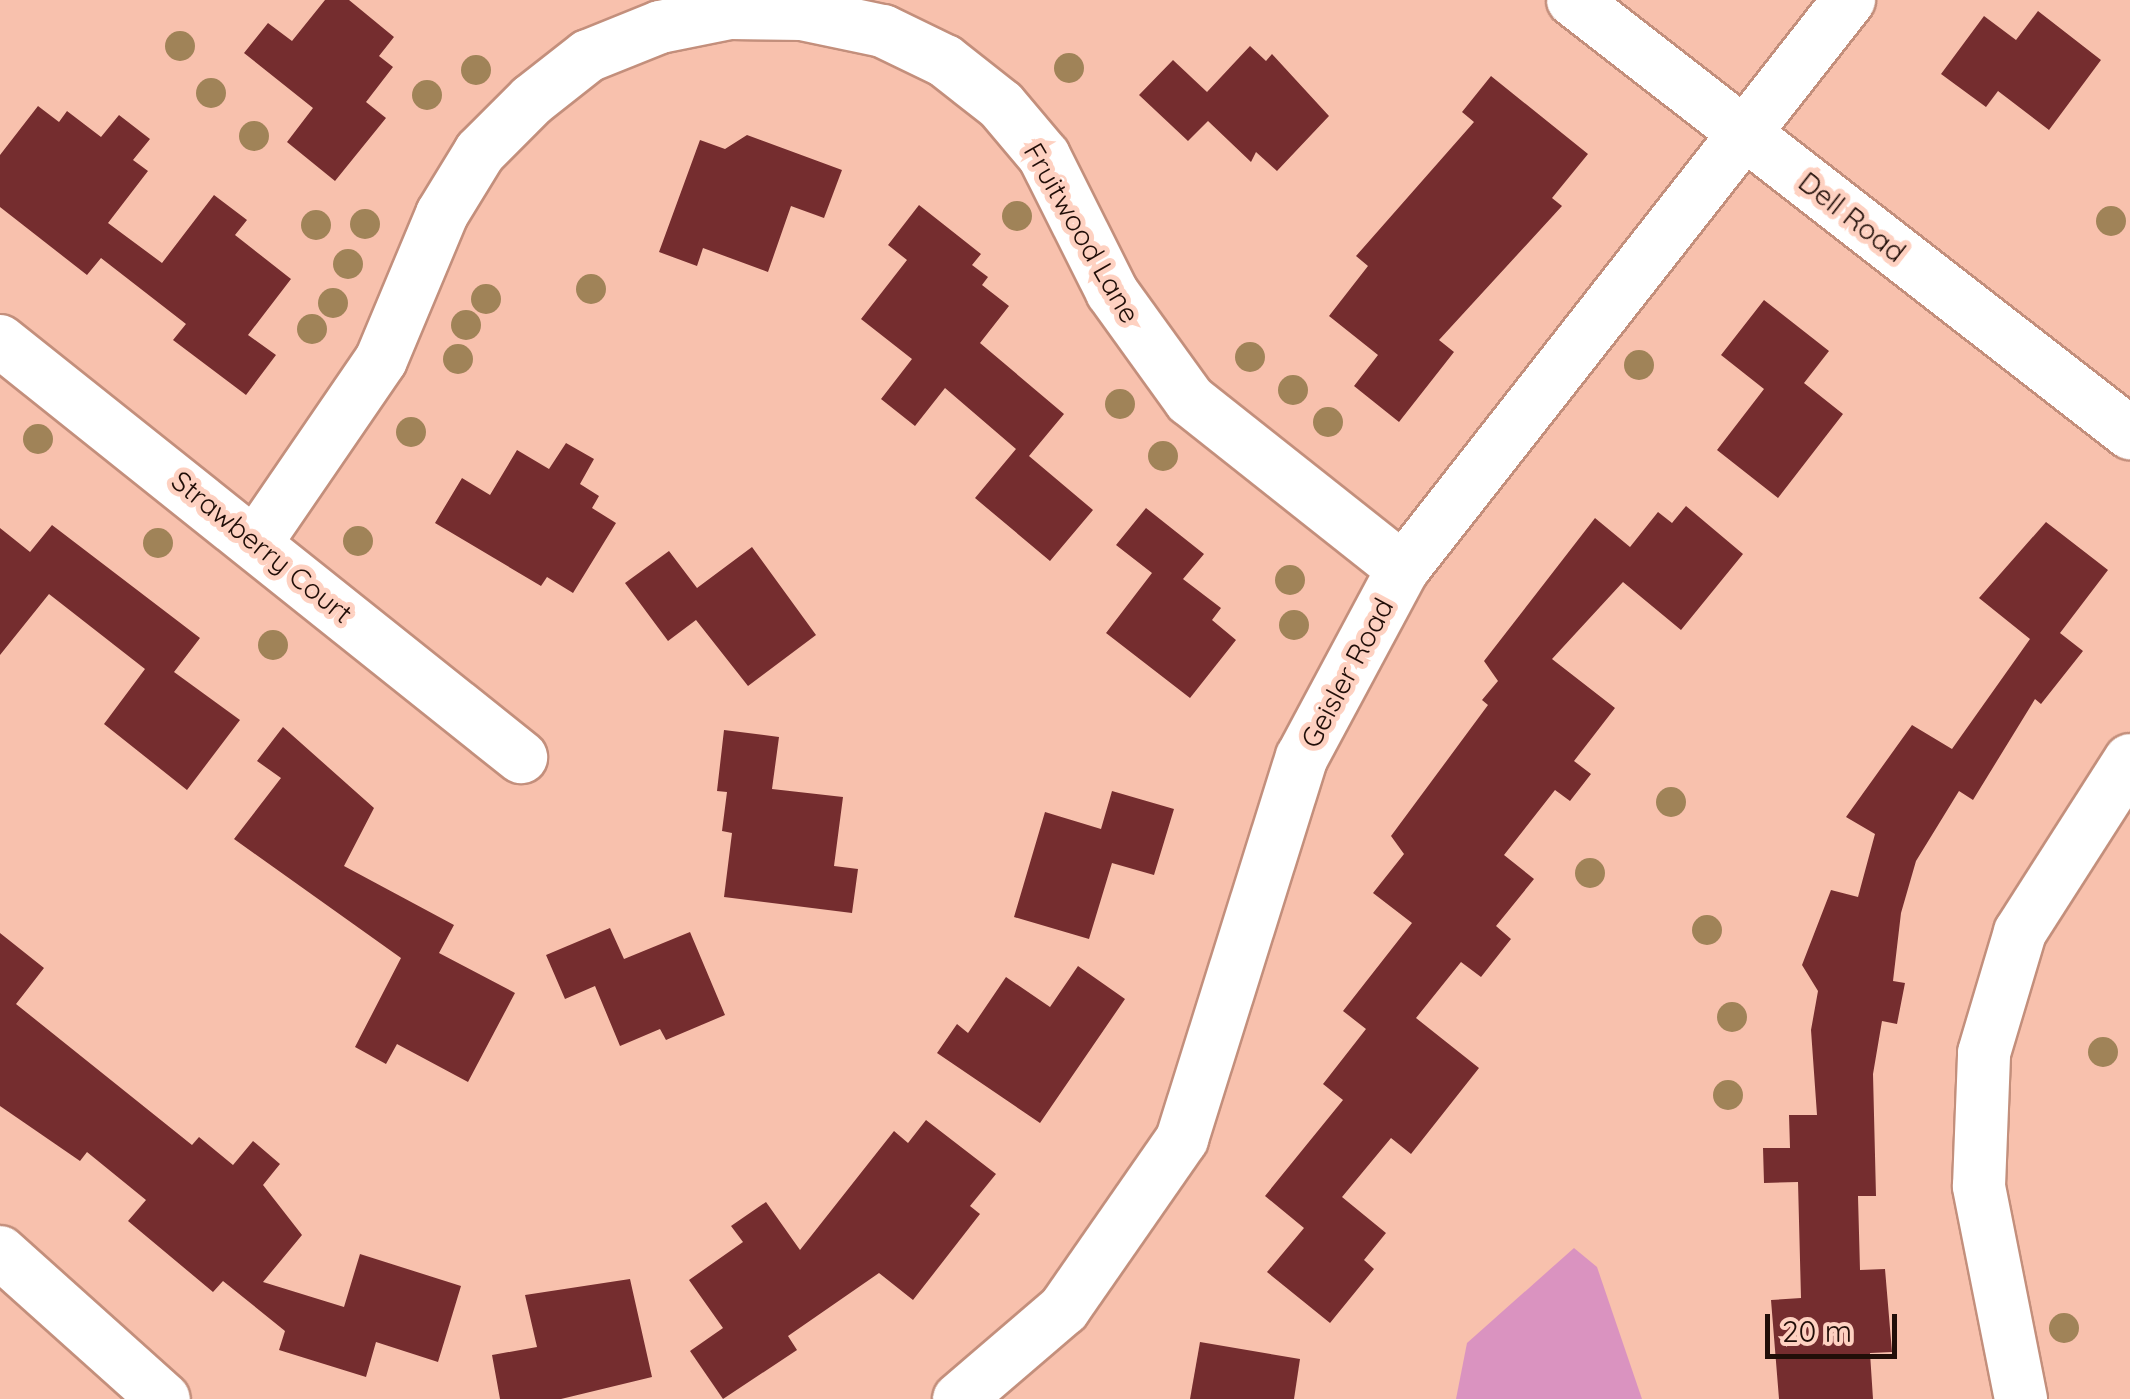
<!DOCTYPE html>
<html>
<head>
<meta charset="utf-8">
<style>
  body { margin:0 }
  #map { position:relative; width:2130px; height:1399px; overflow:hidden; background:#f8c1ad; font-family:Quicksand,sans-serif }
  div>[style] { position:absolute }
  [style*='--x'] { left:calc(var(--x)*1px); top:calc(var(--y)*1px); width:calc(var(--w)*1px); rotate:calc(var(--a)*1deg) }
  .water>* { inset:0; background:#da93c0 }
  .building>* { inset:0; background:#752d2f }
  .roads { filter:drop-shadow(2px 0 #c38f7c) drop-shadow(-2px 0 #c38f7c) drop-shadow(0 2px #c38f7c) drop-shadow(0 -2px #c38f7c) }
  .minor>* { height:52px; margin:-26px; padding:0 26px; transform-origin:26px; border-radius:26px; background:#fff }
  .trees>* { width:30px; height:30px; margin:-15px; border-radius:50%; background:#a08358 }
  span { translate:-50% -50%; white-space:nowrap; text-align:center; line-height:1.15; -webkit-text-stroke:10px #fed1c1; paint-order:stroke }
  .street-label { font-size:28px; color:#210e08 }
  .scale { position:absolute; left:1765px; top:1314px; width:132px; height:45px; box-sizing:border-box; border:5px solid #210e08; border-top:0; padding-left:12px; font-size:30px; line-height:35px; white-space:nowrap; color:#210e08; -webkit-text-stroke:8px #fed1c1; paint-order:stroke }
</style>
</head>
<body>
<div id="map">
  <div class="water">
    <div style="clip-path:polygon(1574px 1248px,1597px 1267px,1642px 1399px,1456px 1399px,1467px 1343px)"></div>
  </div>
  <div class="building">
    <div style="clip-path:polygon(325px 0,349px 0,394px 37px,379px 56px,393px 67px,366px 102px,386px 118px,335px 181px,287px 142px,313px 108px,244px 53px,268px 23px,292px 41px)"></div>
    <div style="clip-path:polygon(2038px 11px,2101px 60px,2049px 130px,1998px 91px,1986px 107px,1941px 74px,1984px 16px,2016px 40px)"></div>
    <div style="clip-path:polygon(1250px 46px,1266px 61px,1272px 54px,1329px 116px,1277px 171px,1256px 152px,1251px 162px,1208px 121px,1188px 141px,1139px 95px,1173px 60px,1207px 92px)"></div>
    <div style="clip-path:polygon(1491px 76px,1588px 154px,1552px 198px,1562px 206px,1439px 340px,1454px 352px,1399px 422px,1354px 386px,1378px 355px,1329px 316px,1368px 266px,1356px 256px,1474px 122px,1462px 112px)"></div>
    <div style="clip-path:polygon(38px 106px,59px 122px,67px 111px,101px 137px,119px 115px,150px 139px,133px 160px,148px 171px,108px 223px,162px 263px,214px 195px,247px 220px,235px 235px,291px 279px,248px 335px,276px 355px,246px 395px,173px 340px,186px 324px,101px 258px,87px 275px,0 207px,0 155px)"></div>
    <div style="clip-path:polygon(747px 135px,842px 170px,824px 218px,791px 206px,768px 272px,703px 248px,697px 266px,659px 252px,700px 140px,725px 149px)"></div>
    <div style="clip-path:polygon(919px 205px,981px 254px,972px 265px,988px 277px,982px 285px,1009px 306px,980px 343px,1064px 414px,1029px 456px,1093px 510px,1050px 561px,975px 498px,1016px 449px,945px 388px,915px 426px,881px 399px,912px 359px,861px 319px,907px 260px,888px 245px)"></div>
    <div style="clip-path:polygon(1764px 300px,1829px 351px,1804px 383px,1843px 414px,1778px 498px,1717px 450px,1764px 389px,1721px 355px)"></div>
    <div style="clip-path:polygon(566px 443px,594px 459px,580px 484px,599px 496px,592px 508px,616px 523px,573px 593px,547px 577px,541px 586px,435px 523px,462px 478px,490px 495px,517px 450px,549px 469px)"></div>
    <div style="clip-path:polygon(1686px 506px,1743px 554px,1681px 630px,1623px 582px,1552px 659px,1615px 708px,1574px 761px,1591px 774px,1570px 801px,1555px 790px,1504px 855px,1534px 879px,1496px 926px,1511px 939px,1481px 977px,1461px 962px,1416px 1018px,1479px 1068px,1411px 1154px,1391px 1138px,1342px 1197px,1386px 1233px,1364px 1260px,1374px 1269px,1330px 1323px,1267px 1272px,1304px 1228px,1265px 1196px,1343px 1100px,1323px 1084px,1366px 1029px,1343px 1011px,1412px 923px,1373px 893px,1404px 854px,1391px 836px,1488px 705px,1482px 700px,1498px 681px,1484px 661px,1595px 518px,1630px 547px,1658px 512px,1672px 523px)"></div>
    <div style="clip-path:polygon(1146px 508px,1204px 554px,1183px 579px,1221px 608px,1212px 620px,1236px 640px,1190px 698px,1106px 633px,1152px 573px,1116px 545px)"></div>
    <div style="clip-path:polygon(2046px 522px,2108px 570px,2060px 633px,2083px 651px,2041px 704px,2035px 699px,1973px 800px,1959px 791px,1916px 861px,1901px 913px,1893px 981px,1905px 983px,1897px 1024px,1882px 1021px,1873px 1074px,1876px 1196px,1858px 1196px,1860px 1270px,1885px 1269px,1892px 1352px,1870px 1353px,1873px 1399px,1779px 1399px,1771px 1300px,1801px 1298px,1798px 1182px,1764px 1183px,1763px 1148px,1790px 1148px,1789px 1115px,1817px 1115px,1811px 1030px,1818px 991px,1802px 965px,1831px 890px,1858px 897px,1875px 834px,1846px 817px,1912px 725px,1952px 749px,2030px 639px,1979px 598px)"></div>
    <div style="clip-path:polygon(52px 525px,200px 638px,174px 672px,240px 720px,187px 790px,104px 724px,145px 669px,49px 594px,0 655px,0 528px,30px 552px)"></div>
    <div style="clip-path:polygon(752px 547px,816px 635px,748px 686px,696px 620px,668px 641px,625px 583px,669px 551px,697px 588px)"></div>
    <div style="clip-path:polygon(283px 727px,374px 808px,344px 866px,454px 925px,439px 953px,515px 993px,468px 1082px,397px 1044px,386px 1064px,355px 1047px,401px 958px,234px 839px,281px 778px,257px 761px)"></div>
    <div style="clip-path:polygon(724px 730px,779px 737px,772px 789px,843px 797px,834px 866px,858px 869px,852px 913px,724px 897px,732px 833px,722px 831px,727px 792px,717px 791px)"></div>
    <div style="clip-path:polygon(1112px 791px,1174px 809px,1154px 875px,1112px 863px,1089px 939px,1014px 917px,1045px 812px,1101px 829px)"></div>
    <div style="clip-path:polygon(610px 928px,624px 959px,690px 932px,725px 1015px,666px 1040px,660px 1029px,620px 1046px,595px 986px,565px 999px,546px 955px)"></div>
    <div style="clip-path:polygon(0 933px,44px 968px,16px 1004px,192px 1145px,199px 1137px,233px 1165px,253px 1141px,280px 1164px,263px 1185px,302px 1235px,263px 1282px,344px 1307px,360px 1254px,461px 1286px,438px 1362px,376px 1342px,366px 1377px,279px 1350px,285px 1331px,223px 1281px,213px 1292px,128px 1221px,146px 1200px,87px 1152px,80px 1161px,0 1106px)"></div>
    <div style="clip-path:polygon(1078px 966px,1125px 999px,1040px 1123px,937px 1053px,957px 1024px,968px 1033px,1006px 977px,1050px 1007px)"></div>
    <div style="clip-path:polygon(926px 1120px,996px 1174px,970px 1206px,980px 1214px,913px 1300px,879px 1273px,788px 1336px,797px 1350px,723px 1399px,690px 1351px,723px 1328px,689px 1280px,743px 1242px,731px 1226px,766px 1202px,800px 1250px,894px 1131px,908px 1143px)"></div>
    <div style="clip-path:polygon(630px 1279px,652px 1377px,561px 1399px,500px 1399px,492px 1355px,537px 1347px,525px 1295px)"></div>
    <div style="clip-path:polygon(1200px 1342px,1300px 1359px,1294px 1399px,1190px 1399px)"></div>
  </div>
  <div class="roads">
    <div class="minor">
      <div style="--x:1573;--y:0;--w:706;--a:37.86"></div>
      <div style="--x:0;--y:341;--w:667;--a:38.61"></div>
      <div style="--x:257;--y:541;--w:219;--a:-55.6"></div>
      <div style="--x:381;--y:360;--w:158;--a:-67.3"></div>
      <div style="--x:442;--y:214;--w:73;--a:-58.5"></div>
      <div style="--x:480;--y:152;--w:74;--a:-45"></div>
      <div style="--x:532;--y:100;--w:71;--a:-38.2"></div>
      <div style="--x:588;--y:56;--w:78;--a:-21.9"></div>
      <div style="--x:660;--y:27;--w:71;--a:-11.3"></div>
      <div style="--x:730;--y:13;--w:72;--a:0.8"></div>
      <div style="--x:802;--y:14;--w:83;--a:11.9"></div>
      <div style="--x:883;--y:31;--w:69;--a:25.8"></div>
      <div style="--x:945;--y:61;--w:71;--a:38.2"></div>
      <div style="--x:1001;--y:105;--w:67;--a:49.9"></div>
      <div style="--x:1044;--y:156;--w:152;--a:63.4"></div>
      <div style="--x:1112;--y:292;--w:133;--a:54.2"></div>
      <div style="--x:1190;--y:400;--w:272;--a:38.4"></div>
      <div style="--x:0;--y:1252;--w:220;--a:41.9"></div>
      <div style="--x:959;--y:1399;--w:138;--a:-40.6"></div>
      <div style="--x:1064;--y:1309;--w:207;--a:-55.2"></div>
      <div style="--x:1182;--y:1139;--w:400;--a:-72.6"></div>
      <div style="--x:1302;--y:757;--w:213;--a:-61.8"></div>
      <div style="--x:1403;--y:569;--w:723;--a:-51.91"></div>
      <div style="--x:2021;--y:1399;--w:217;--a:-101.2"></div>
      <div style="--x:1979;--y:1186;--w:133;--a:-87.8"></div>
      <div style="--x:1984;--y:1053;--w:126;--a:-73.4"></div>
      <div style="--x:2020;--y:932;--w:204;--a:-57.4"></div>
    </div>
  </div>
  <div class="trees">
    <div style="left:180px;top:46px"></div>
    <div style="left:1069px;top:68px"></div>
    <div style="left:476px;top:70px"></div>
    <div style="left:211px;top:93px"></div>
    <div style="left:427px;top:95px"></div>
    <div style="left:254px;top:136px"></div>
    <div style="left:1017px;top:216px"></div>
    <div style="left:2111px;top:221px"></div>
    <div style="left:365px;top:224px"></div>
    <div style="left:316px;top:225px"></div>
    <div style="left:348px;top:264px"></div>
    <div style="left:591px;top:289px"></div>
    <div style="left:486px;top:299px"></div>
    <div style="left:333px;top:303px"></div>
    <div style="left:466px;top:325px"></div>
    <div style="left:312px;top:329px"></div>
    <div style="left:1250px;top:357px"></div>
    <div style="left:458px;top:359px"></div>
    <div style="left:1639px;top:365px"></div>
    <div style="left:1293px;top:390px"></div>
    <div style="left:1120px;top:404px"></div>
    <div style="left:1328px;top:422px"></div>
    <div style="left:411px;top:432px"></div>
    <div style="left:38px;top:439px"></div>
    <div style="left:1163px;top:456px"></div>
    <div style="left:358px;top:541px"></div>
    <div style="left:158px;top:543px"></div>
    <div style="left:1290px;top:580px"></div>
    <div style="left:1294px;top:625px"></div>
    <div style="left:273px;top:645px"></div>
    <div style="left:1671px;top:802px"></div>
    <div style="left:1590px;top:873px"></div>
    <div style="left:1707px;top:930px"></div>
    <div style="left:1732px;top:1017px"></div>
    <div style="left:2103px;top:1052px"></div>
    <div style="left:1728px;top:1095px"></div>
    <div style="left:2064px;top:1328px"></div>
  </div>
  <div class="street-label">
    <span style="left:1852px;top:217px;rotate:38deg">Dell Road</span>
    <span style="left:1082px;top:233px;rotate:60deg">Fruitwood Lane</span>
    <span style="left:262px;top:547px;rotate:39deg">Strawberry Court</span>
    <span style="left:1347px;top:673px;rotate:-62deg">Geisler Road</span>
  </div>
  <div class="scale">20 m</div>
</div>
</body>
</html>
